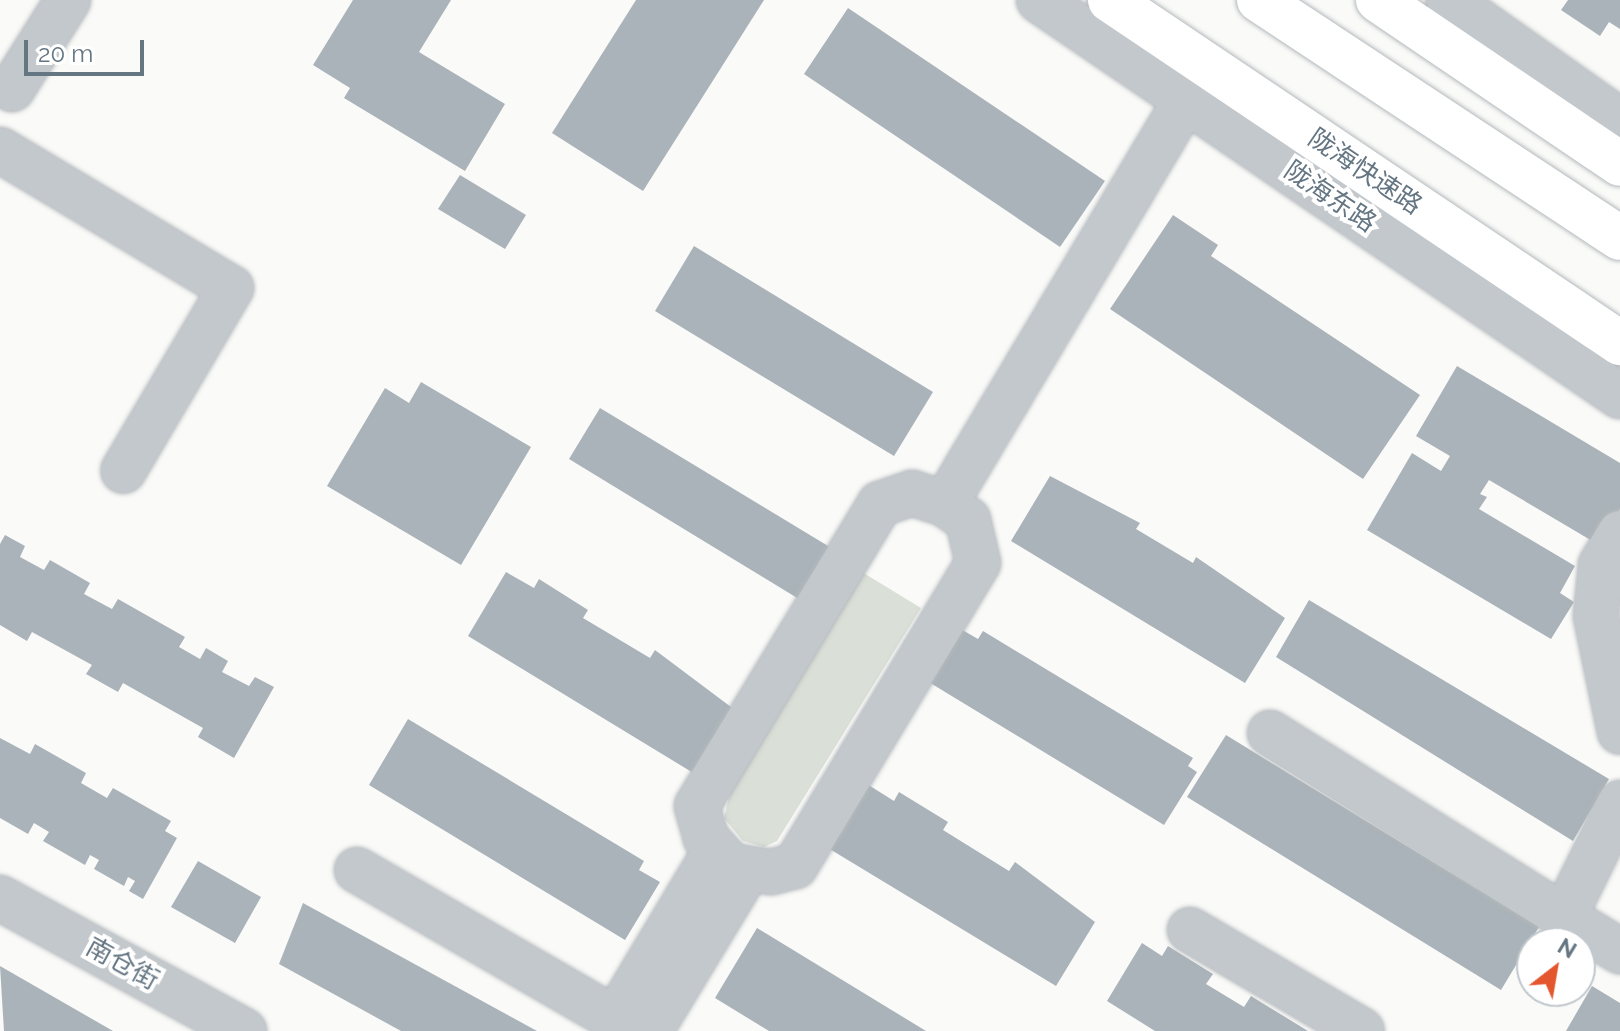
<!DOCTYPE html>
<meta charset="utf-8">
<style>
body{margin:0}
#map{position:relative;width:1620px;height:1031px;overflow:hidden;background:#fafaf8;font-family:Raleway,"Noto Sans SC",sans-serif}
div>[style]{position:absolute}
.green>*{inset:0;background:#dadfd7}
.building>*{inset:0;background:#aab3b9}
.roads{filter:drop-shadow(0 0 2px #b4b9bd) drop-shadow(0 0 2px #b4b9bd)}
.minor>*{height:44px;margin:-22px;padding:0 22px;transform-origin:22px;border-radius:22px;background:#c3c8cc}
.highway>*{height:44px;margin:-22px;padding:0 22px;transform-origin:22px;border-radius:22px;background:#fff}
span{translate:-50% -50%;white-space:nowrap;text-align:center;line-height:1.15;-webkit-text-stroke:8px #fff;paint-order:stroke}
.street-label{font-size:26px;color:#657683}
.north{position:absolute;left:1516px;top:927px;width:80px;height:80px;box-sizing:border-box;background:#fff;border:2px solid #c1c8cd;border-radius:50%;rotate:31deg;font-size:22px;font-weight:700;line-height:32px;text-align:center;color:#657683}
.north::after{content:'';display:block;margin:auto;width:28px;height:36px;background:#e4572e;clip-path:polygon(50% 0,100% 100%,50% 72%,0 100%)}
.scale{position:absolute;left:24px;top:40px;width:120px;height:36px;box-sizing:border-box;border:4px solid #657683;border-top:0;padding-left:10px;font-size:24px;line-height:28px;white-space:nowrap;color:#657683;-webkit-text-stroke:6px #fff;paint-order:stroke}
</style>
<div id="map">
<div class="green">
<i style="clip-path:polygon(862px 572px,921px 608px,777px 841px,764px 847px,743px 841px,724px 818px,731px 789px)"></i>
</div>
<div class="building">
<i style="clip-path:polygon(353px 0,451px 0,419px 52px,505px 104px,465px 171px,344px 98px,350px 88px,313px 65px)"></i>
<i style="clip-path:polygon(636px 0,764px 0,643px 191px,552px 133px)"></i>
<i style="clip-path:polygon(1568px 0,1620px 0,1620px 29px,1609px 22px,1600px 36px,1561px 10px)"></i>
<i style="clip-path:polygon(848px 8px,1105px 181px,1060px 247px,804px 74px)"></i>
<i style="clip-path:polygon(460px 175px,526px 215px,505px 249px,438px 209px)"></i>
<i style="clip-path:polygon(1173px 215px,1218px 245px,1211px 256px,1420px 395px,1363px 479px,1110px 309px)"></i>
<i style="clip-path:polygon(694px 246px,933px 392px,894px 456px,655px 311px)"></i>
<i style="clip-path:polygon(1457px 366px,1620px 463px,1620px 509px,1599px 545px,1489px 480px,1480px 494px,1487px 497px,1479px 509px,1575px 566px,1560px 593px,1574px 602px,1551px 639px,1367px 530px,1412px 453px,1441px 471px,1450px 456px,1416px 436px)"></i>
<i style="clip-path:polygon(421px 382px,531px 447px,461px 565px,327px 486px,385px 388px,409px 403px)"></i>
<i style="clip-path:polygon(600px 408px,838px 552px,807px 604px,569px 459px)"></i>
<i style="clip-path:polygon(1050px 476px,1140px 523px,1136px 529px,1193px 563px,1196px 557px,1285px 618px,1245px 683px,1011px 541px)"></i>
<i style="clip-path:polygon(5px 535px,25px 546px,20px 557px,44px 570px,50px 560px,90px 583px,84px 594px,112px 609px,118px 599px,185px 637px,179px 647px,200px 659px,206px 648px,228px 661px,222px 672px,249px 686px,255px 677px,274px 687px,234px 758px,198px 737px,203px 728px,123px 683px,118px 692px,86px 674px,92px 665px,32px 632px,27px 641px,0 625px,0 544px)"></i>
<i style="clip-path:polygon(506px 572px,534px 588px,539px 579px,588px 610px,583px 618px,650px 658px,655px 650px,735px 710px,695px 774px,468px 636px)"></i>
<i style="clip-path:polygon(1309px 600px,1609px 779px,1573px 841px,1276px 657px)"></i>
<i style="clip-path:polygon(959px 628px,978px 639px,983px 631px,1193px 758px,1188px 766px,1197px 772px,1164px 825px,927px 681px)"></i>
<i style="clip-path:polygon(408px 719px,644px 861px,639px 870px,660px 882px,625px 940px,369px 785px)"></i>
<i style="clip-path:polygon(1226px 735px,1539px 927px,1501px 990px,1187px 797px)"></i>
<i style="clip-path:polygon(0 738px,30px 754px,35px 744px,86px 773px,81px 783px,107px 798px,113px 788px,171px 821px,165px 831px,177px 838px,143px 899px,129px 891px,135px 881px,128px 877px,124px 886px,94px 869px,99px 860px,90px 855px,85px 865px,43px 841px,49px 832px,34px 823px,28px 834px,0 818px)"></i>
<i style="clip-path:polygon(867px 784px,894px 801px,899px 792px,948px 822px,943px 830px,1009px 871px,1015px 862px,1095px 922px,1056px 986px,828px 848px)"></i>
<i style="clip-path:polygon(198px 861px,261px 897px,235px 943px,171px 907px)"></i>
<i style="clip-path:polygon(303px 903px,537px 1031px,401px 1031px,279px 964px)"></i>
<i style="clip-path:polygon(757px 928px,926px 1031px,769px 1031px,715px 998px)"></i>
<i style="clip-path:polygon(1142px 943px,1162px 956px,1168px 946px,1213px 974px,1206px 984px,1244px 1007px,1251px 996px,1308px 1031px,1155px 1031px,1107px 1001px)"></i>
<i style="clip-path:polygon(0 966px,113px 1031px,4px 1031px)"></i>
<i style="clip-path:polygon(1592px 986px,1620px 1003px,1620px 1031px,1566px 1031px)"></i>
</div>
<div class="roads">
<div class="minor">
<i style="left:1039px;top:0;width:703px;rotate:34.28deg"></i>
<i style="left:1449px;top:0;width:209px;rotate:35.3deg"></i>
<i style="left:12px;top:89px;width:105px;rotate:-57.8deg"></i>
<i style="left:0;top:150px;width:269px;rotate:30.9deg"></i>
<i style="left:231px;top:288px;width:212px;rotate:120.5deg"></i>
<i style="left:912px;top:493px;width:35px;rotate:18deg"></i>
<i style="left:945px;top:504px;width:28px;rotate:35deg"></i>
<i style="left:968px;top:520px;width:44px;rotate:76.9deg"></i>
<i style="left:978px;top:563px;width:354px;rotate:121.1deg"></i>
<i style="left:795px;top:866px;width:25px;rotate:166deg"></i>
<i style="left:771px;top:872px;width:40px;rotate:-171.5deg"></i>
<i style="left:731px;top:866px;width:38px;rotate:-132deg"></i>
<i style="left:706px;top:838px;width:33px;rotate:-106deg"></i>
<i style="left:697px;top:806px;width:353px;rotate:-58.8deg"></i>
<i style="left:880px;top:504px;width:34px;rotate:-19deg"></i>
<i style="left:945px;top:504px;width:471px;rotate:-59.2deg"></i>
<i style="left:1620px;top:533px;width:37px;rotate:121deg"></i>
<i style="left:1601px;top:565px;width:51px;rotate:95.6deg"></i>
<i style="left:1596px;top:616px;width:118px;rotate:78.3deg"></i>
<i style="left:1270px;top:733px;width:347px;rotate:32deg"></i>
<i style="left:1620px;top:803px;width:127px;rotate:116.2deg"></i>
<i style="left:1564px;top:917px;width:66px;rotate:31.3deg"></i>
<i style="left:357px;top:870px;width:298px;rotate:30deg"></i>
<i style="left:0;top:898px;width:278px;rotate:28.6deg"></i>
<i style="left:1190px;top:930px;width:199px;rotate:30.4deg"></i>
<i style="left:636px;top:1031px;width:24px;rotate:-150deg"></i>
<i style="left:615px;top:1019px;width:197px;rotate:-59.1deg"></i>
<i style="left:650px;top:1031px;width:189px;rotate:-58.8deg"></i>
</div>
<div class="highway">
<i style="left:1110px;top:0;width:615px;rotate:33.92deg"></i>
<i style="left:1259px;top:0;width:432px;rotate:33.4deg"></i>
<i style="left:1378px;top:0;width:292px;rotate:34.1deg"></i>
</div>
</div>
<div class="street-label">
<span style="left:1365px;top:172px;rotate:34deg">陇海快速路</span>
<span style="left:1330px;top:197px;rotate:34deg">陇海东路</span>
<span style="left:122px;top:964px;rotate:29deg">南仓街</span>
</div>
<div class="north">N</div>
<div class="scale">20 m</div>
</div>
